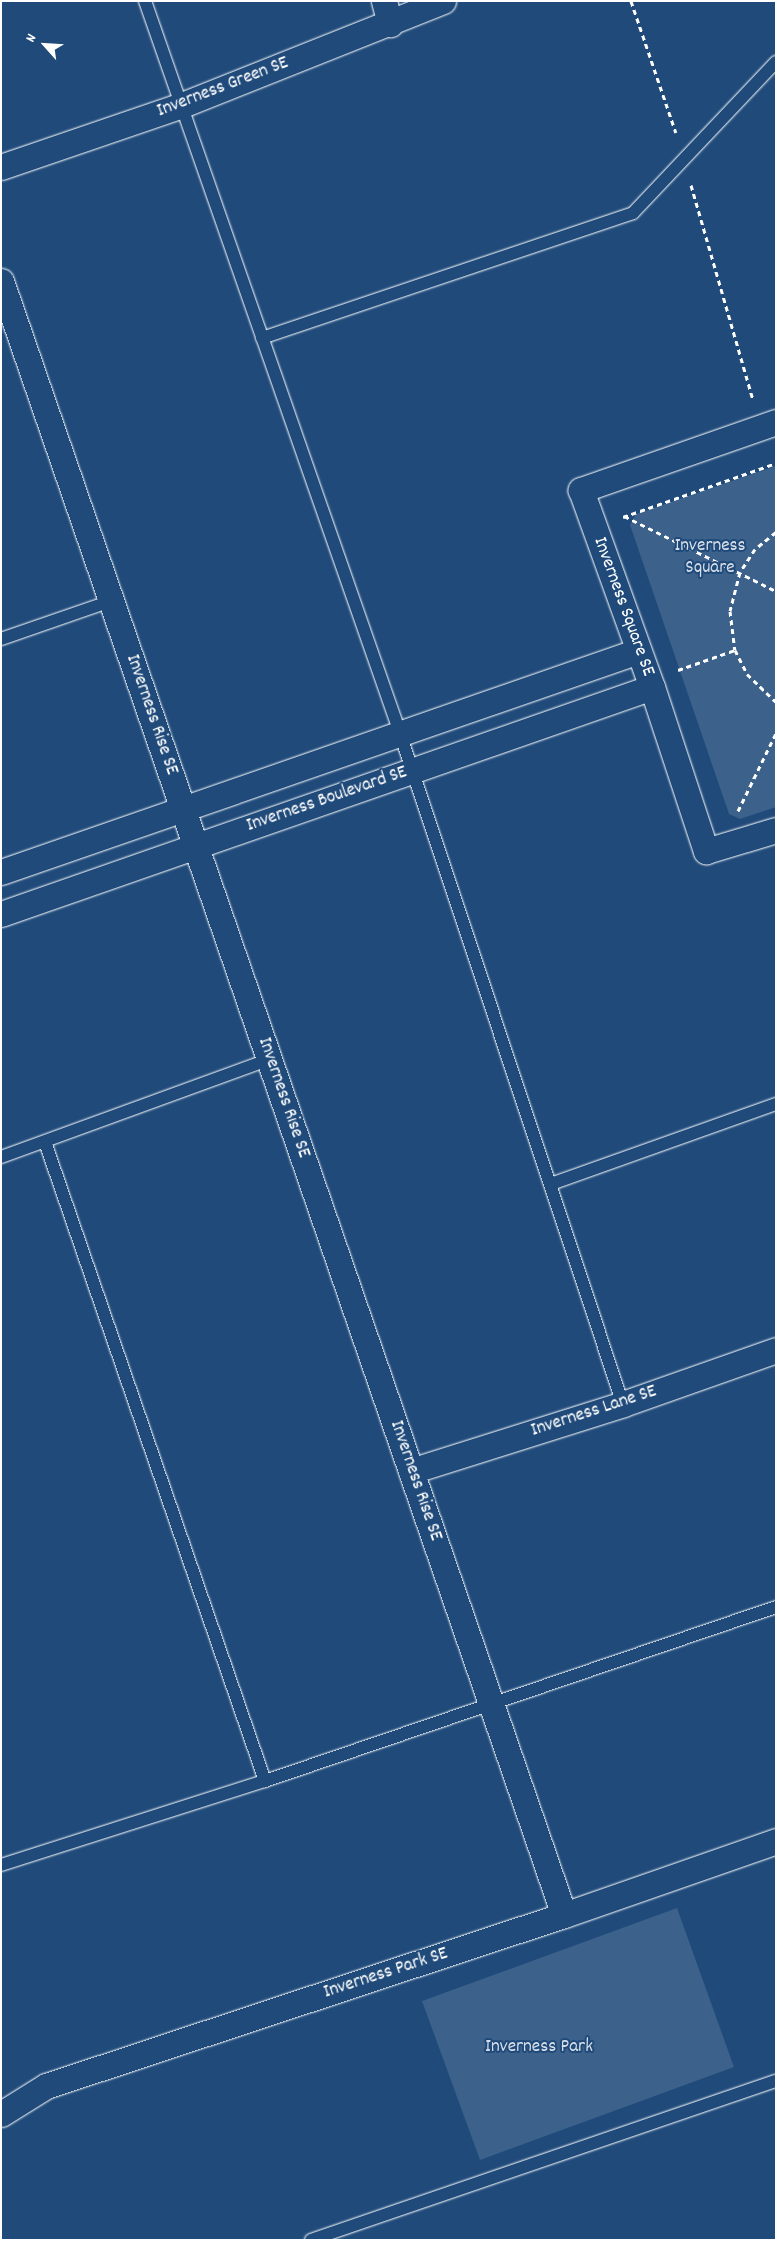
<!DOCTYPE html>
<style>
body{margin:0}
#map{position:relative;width:777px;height:2241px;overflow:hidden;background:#1f4a7a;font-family:Dekko,sans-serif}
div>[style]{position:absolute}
.green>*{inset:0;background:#3c618b}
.path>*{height:3px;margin-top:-1.5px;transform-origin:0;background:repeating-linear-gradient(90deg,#fff 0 5px,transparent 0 9px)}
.roads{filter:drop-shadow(0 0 1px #fff) drop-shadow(0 0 1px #fff)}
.lane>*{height:12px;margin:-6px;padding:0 6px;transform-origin:6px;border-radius:6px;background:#1f4a7a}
.street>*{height:25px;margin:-12.5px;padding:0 12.5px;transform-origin:12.5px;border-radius:12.5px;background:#1f4a7a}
span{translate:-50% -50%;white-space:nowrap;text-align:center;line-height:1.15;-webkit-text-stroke:4px #1f4a7a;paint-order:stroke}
.street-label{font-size:19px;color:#fff}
.park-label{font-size:19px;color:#d8dfe8}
.frame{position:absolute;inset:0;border:2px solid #fff;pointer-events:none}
.north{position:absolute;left:20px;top:20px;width:50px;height:50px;-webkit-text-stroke:4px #1f4a7a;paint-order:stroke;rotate:296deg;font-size:14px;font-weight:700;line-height:20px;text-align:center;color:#fff}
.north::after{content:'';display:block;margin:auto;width:18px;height:22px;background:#fff;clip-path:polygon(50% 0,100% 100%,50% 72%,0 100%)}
</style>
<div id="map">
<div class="green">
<i style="clip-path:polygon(776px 466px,776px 807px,740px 819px,729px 814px,630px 525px,636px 514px)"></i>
<i style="clip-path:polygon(677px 1908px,734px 2067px,480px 2160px,422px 2001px)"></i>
</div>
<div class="path">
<i style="left:631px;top:1px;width:139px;rotate:71.2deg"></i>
<i style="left:691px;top:185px;width:224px;rotate:73.9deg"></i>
<i style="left:624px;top:516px;width:169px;rotate:26.3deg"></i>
<i style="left:623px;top:517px;width:162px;rotate:-19.4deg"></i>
<i style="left:776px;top:532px;width:27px;rotate:141deg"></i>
<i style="left:755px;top:549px;width:27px;rotate:123deg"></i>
<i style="left:740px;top:572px;width:40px;rotate:104.4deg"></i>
<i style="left:730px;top:611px;width:39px;rotate:83deg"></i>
<i style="left:735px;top:650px;width:27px;rotate:63deg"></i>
<i style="left:747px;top:674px;width:40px;rotate:44deg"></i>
<i style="left:678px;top:670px;width:60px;rotate:-19.3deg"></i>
<i style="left:738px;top:811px;width:87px;rotate:-64deg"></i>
</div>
<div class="roads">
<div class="lane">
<i style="left:145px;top:1px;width:775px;rotate:70.79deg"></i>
<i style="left:400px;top:733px;width:707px;rotate:71.62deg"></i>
<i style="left:262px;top:338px;width:391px;rotate:-18.6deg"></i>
<i style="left:633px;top:213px;width:208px;rotate:-46.6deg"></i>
<i style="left:1px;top:639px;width:116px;rotate:-19.1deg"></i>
<i style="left:45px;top:1142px;width:676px;rotate:71deg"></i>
<i style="left:1px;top:1157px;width:286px;rotate:-20deg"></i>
<i style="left:551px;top:1184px;width:239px;rotate:-19.6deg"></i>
<i style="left:1px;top:1865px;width:277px;rotate:-17.7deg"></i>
<i style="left:265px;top:1781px;width:540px;rotate:-18.8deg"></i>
<i style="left:311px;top:2240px;width:491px;rotate:-18.9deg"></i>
</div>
<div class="street">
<i style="left:384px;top:1px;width:24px;rotate:75deg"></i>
<i style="left:1px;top:167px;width:191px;rotate:-18.9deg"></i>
<i style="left:182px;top:105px;width:281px;rotate:-21.7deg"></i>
<i style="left:1px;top:281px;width:1728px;rotate:70.99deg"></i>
<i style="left:776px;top:422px;width:207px;rotate:160.8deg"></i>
<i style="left:581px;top:490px;width:209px;rotate:70.2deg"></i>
<i style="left:652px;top:687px;width:173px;rotate:71.8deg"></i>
<i style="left:706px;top:851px;width:73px;rotate:-16.7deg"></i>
<i style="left:1px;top:872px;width:674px;rotate:-19.13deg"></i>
<i style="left:1px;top:914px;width:689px;rotate:-19.22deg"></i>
<i style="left:411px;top:1471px;width:222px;rotate:-17.5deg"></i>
<i style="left:623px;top:1404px;width:162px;rotate:-19.4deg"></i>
<i style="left:1px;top:2114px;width:53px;rotate:-31.9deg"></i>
<i style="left:46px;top:2086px;width:545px;rotate:-18.27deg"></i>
<i style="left:564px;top:1915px;width:225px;rotate:-19.2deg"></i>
</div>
</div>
<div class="street-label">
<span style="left:223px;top:88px;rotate:-21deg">Inverness Green SE</span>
<span style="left:623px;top:607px;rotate:70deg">Inverness Square SE</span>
<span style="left:151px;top:715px;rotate:71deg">Inverness Rise SE</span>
<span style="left:327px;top:800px;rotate:-19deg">Inverness Boulevard SE</span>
<span style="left:283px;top:1098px;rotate:71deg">Inverness Rise SE</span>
<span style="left:594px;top:1412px;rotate:-18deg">Inverness Lane SE</span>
<span style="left:415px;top:1481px;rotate:71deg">Inverness Rise SE</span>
<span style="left:386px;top:1974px;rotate:-18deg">Inverness Park SE</span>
</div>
<div class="park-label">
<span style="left:710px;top:558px">Inverness<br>Square</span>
<span style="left:539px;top:2048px">Inverness Park</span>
</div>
<div class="frame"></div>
<div class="north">N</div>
</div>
